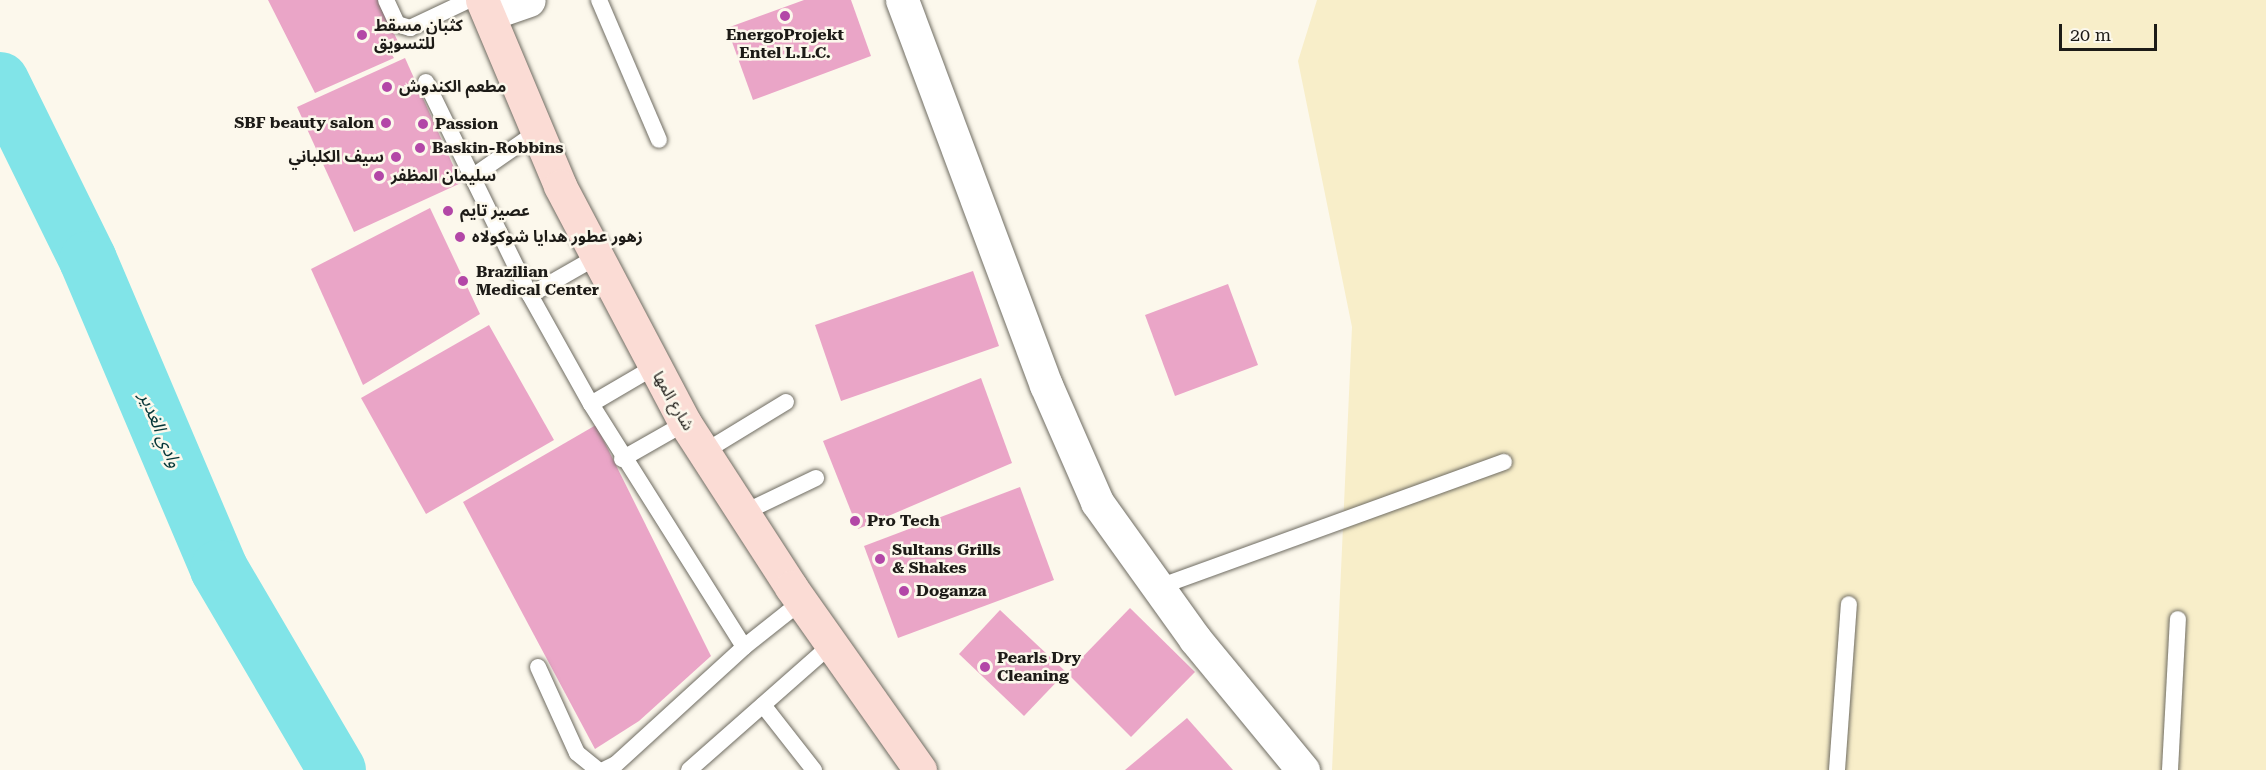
<!DOCTYPE html>
<meta charset="utf-8">
<style>
body{margin:0}
#map{position:relative;width:2266px;height:770px;overflow:hidden;background:#fcf8ec;font-family:"Roboto Serif","Noto Sans Arabic",serif}
div>[style]{position:absolute}
.sand>*{inset:0;background:#f8eec9}
.river>*{height:58px;margin:-29px;padding:0 29px;transform-origin:29px;border-radius:29px;background:#81e4e8}
.building>*{inset:0;background:#eaa5c7}
.roads{filter:drop-shadow(0 0 2px #6f6c62) drop-shadow(0 0 2px #6f6c62)}
.lane>*{height:16px;margin:-8px;padding:0 8px;transform-origin:8px;border-radius:8px;background:#fff}
.street>*{height:33px;margin:-16.5px;padding:0 16.5px;transform-origin:16.5px;border-radius:16.5px;background:#fff}
.secondary>*{height:33px;margin:-16.5px;padding:0 16.5px;transform-origin:16.5px;border-radius:16.5px;background:#fbdcd5}
.dots>*{width:16px;height:16px;translate:-50% -50%;box-sizing:border-box;border:3px solid #fcf8ec;border-radius:50%}
span{translate:-50% -50%;white-space:nowrap;text-align:center;line-height:1.15;-webkit-text-stroke:5px #fcf8ec;paint-order:stroke}
.poi-label{font-size:16px;color:#1d1b17;font-weight:700}
.left{translate:0 -50%;text-align:left}
.right{translate:-100% -50%;text-align:right}
.street-label{font-size:16px;color:#1d1b17}
.water-label{font-size:18px;color:#033537;font-style:italic}
.scale{position:absolute;left:2059px;top:24px;width:98px;height:27px;box-sizing:border-box;border:3px solid #1d1b17;border-top:0;padding-left:8px;font-size:18px;line-height:21px;white-space:nowrap;color:#1d1b17;-webkit-text-stroke:4px #fcf8ec;paint-order:stroke}
</style>
<div id="map">
<div class="sand">
<i style="clip-path:polygon(1317px 0,2266px 0,2266px 770px,1332px 770px,1352px 327px,1298px 61px)"></i>
</div>
<div class="river">
<i style="left:0;top:81px;width:199px;rotate:63.8deg"></i>
<i style="left:88px;top:260px;width:336px;rotate:67deg"></i>
<i style="left:219px;top:569px;width:233px;rotate:59.6deg"></i>
</div>
<div class="building">
<i style="clip-path:polygon(268px 0,378px 0,402px 50px,392px 55px,394px 58px,315px 93px)"></i>
<i style="clip-path:polygon(804px 0,851px 0,871px 56px,753px 100px,727px 28px)"></i>
<i style="clip-path:polygon(405px 58px,461px 183px,354px 232px,297px 107px)"></i>
<i style="clip-path:polygon(430px 208px,480px 314px,363px 385px,311px 269px)"></i>
<i style="clip-path:polygon(973px 271px,999px 346px,841px 401px,815px 325px)"></i>
<i style="clip-path:polygon(1228px 284px,1258px 365px,1175px 396px,1145px 315px)"></i>
<i style="clip-path:polygon(489px 325px,554px 440px,426px 514px,361px 398px)"></i>
<i style="clip-path:polygon(981px 378px,1012px 463px,858px 529px,823px 441px)"></i>
<i style="clip-path:polygon(596px 425px,711px 656px,639px 721px,595px 749px,463px 502px)"></i>
<i style="clip-path:polygon(1020px 487px,1054px 580px,898px 638px,864px 546px)"></i>
<i style="clip-path:polygon(1130px 608px,1195px 672px,1131px 737px,1067px 673px)"></i>
<i style="clip-path:polygon(1000px 610px,1066px 672px,1024px 716px,959px 654px)"></i>
<i style="clip-path:polygon(1187px 718px,1233px 770px,1125px 770px)"></i>
</div>
<div class="roads">
<div class="lane">
<i style="left:386px;top:0;width:26px;rotate:65deg"></i>
<i style="left:397px;top:24px;width:14px;rotate:17deg"></i>
<i style="left:410px;top:28px;width:65px;rotate:-25.4deg"></i>
<i style="left:599px;top:0;width:152px;rotate:66.8deg"></i>
<i style="left:426px;top:82px;width:237px;rotate:64deg"></i>
<i style="left:530px;top:295px;width:125px;rotate:60.8deg"></i>
<i style="left:591px;top:404px;width:287px;rotate:57.8deg"></i>
<i style="left:472px;top:177px;width:77px;rotate:-34.9deg"></i>
<i style="left:530px;top:295px;width:78px;rotate:-29.8deg"></i>
<i style="left:591px;top:404px;width:73px;rotate:-30.4deg"></i>
<i style="left:704px;top:452px;width:96px;rotate:-31.4deg"></i>
<i style="left:622px;top:459px;width:73px;rotate:-29.7deg"></i>
<i style="left:743px;top:513px;width:81px;rotate:-25.6deg"></i>
<i style="left:1156px;top:588px;width:370px;rotate:-19.9deg"></i>
<i style="left:538px;top:667px;width:94px;rotate:65.6deg"></i>
<i style="left:577px;top:753px;width:27px;rotate:39deg"></i>
<i style="left:763px;top:705px;width:83px;rotate:51.9deg"></i>
<i style="left:604px;top:770px;width:13px;rotate:-27deg"></i>
<i style="left:616px;top:764px;width:173px;rotate:-42.4deg"></i>
<i style="left:744px;top:647px;width:74px;rotate:-38.4deg"></i>
<i style="left:689px;top:770px;width:191px;rotate:-41.4deg"></i>
<i style="left:1837px;top:770px;width:166px;rotate:-85.9deg"></i>
<i style="left:2170px;top:770px;width:151px;rotate:-87deg"></i>
</div>
<div class="street">
<i style="left:902px;top:0;width:411px;rotate:69.5deg"></i>
<i style="left:1046px;top:385px;width:128px;rotate:66.4deg"></i>
<i style="left:1097px;top:502px;width:168px;rotate:54.4deg"></i>
<i style="left:1195px;top:639px;width:170px;rotate:50.5deg"></i>
<i style="left:489px;top:14px;width:42px;rotate:-19.3deg"></i>
</div>
<div class="secondary">
<i style="left:482px;top:0;width:202px;rotate:67.2deg"></i>
<i style="left:560px;top:186px;width:268px;rotate:62.2deg"></i>
<i style="left:685px;top:423px;width:195px;rotate:57.1deg"></i>
<i style="left:791px;top:587px;width:224px;rotate:54.8deg"></i>
</div>
</div>
<div class="dots">
<i style="left:785px;top:16px;background:#b347a7"></i>
<i style="left:362px;top:35px;background:#b347a7"></i>
<i style="left:387px;top:87px;background:#b347a7"></i>
<i style="left:386px;top:123px;background:#b347a7"></i>
<i style="left:423px;top:124px;background:#b347a7"></i>
<i style="left:420px;top:148px;background:#b347a7"></i>
<i style="left:396px;top:157px;background:#b347a7"></i>
<i style="left:379px;top:176px;background:#b347a7"></i>
<i style="left:448px;top:211px;background:#b347a7"></i>
<i style="left:460px;top:237px;background:#b347a7"></i>
<i style="left:463px;top:281px;background:#b347a7"></i>
<i style="left:855px;top:521px;background:#b347a7"></i>
<i style="left:880px;top:559px;background:#b347a7"></i>
<i style="left:904px;top:591px;background:#b347a7"></i>
<i style="left:985px;top:667px;background:#b347a7"></i>
</div>
<div class="poi-label">
<span class="left" style="left:374px;top:35px">كثبان مسقط<br>للتسويق</span>
<span style="left:785px;top:44px">EnergoProjekt<br>Entel L.L.C.</span>
<span class="left" style="left:399px;top:87px">مطعم الكندوش</span>
<span class="right" style="left:374px;top:123px">SBF beauty salon</span>
<span class="left" style="left:435px;top:124px">Passion</span>
<span class="left" style="left:432px;top:148px">Baskin-Robbins</span>
<span class="right" style="left:384px;top:157px">سيف الكلباني</span>
<span class="left" style="left:391px;top:176px">سليمان المظفر</span>
<span class="left" style="left:460px;top:211px">عصير تايم</span>
<span class="left" style="left:472px;top:237px">زهور عطور هدايا شوكولاه</span>
<span class="left" style="left:476px;top:281px">Brazilian<br>Medical Center</span>
<span class="left" style="left:867px;top:521px">Pro Tech</span>
<span class="left" style="left:892px;top:559px">Sultans Grills<br>&amp; Shakes</span>
<span class="left" style="left:916px;top:591px">Doganza</span>
<span class="left" style="left:997px;top:667px">Pearls Dry<br>Cleaning</span>
</div>
<div class="street-label">
<span style="left:673px;top:401px;rotate:60deg">شارع المها</span>
</div>
<div class="water-label">
<span style="left:160px;top:430px;rotate:67deg">وادي الغدير</span>
</div>
<div class="scale">20 m</div>
</div>
